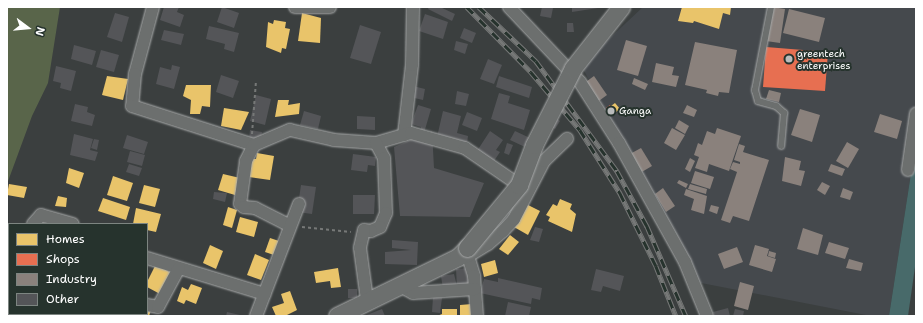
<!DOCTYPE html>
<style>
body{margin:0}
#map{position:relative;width:923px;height:323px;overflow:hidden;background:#3b3f3f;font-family:"Shantell Sans",sans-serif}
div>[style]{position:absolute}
.built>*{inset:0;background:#45494d}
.green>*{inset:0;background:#59654a}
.water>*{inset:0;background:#486a6a}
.homes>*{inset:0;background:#e9c46a}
.shops>*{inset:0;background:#e76f51}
.industry>*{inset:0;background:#8a817c}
.building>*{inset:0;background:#545558}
.path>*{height:2px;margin-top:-1px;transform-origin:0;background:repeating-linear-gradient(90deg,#767877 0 3px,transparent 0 6px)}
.roads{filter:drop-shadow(0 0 1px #a7a9a9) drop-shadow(0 0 1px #a7a9a9)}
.service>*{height:6px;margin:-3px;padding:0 3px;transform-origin:3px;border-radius:3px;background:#6c6f6e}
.minor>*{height:12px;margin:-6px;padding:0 6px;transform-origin:6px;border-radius:6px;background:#6c6f6e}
.secondary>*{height:17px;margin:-8.5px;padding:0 8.5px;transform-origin:8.5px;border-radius:8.5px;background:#6c6f6e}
.rail>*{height:4.5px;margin-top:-2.25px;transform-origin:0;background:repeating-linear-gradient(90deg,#26332d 0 9px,#767877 0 18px);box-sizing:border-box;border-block:1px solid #767877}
.bridges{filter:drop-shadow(0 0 1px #a7a9a9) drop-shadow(0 0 1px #a7a9a9)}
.secondary-bridge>*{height:17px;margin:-8.5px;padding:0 8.5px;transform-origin:8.5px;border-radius:8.5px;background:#6c6f6e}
.dots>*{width:11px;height:11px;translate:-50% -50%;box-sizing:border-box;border:2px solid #26332d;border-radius:50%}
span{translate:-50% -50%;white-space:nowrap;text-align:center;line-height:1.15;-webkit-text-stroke:4px #26332d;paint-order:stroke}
.poi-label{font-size:10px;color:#fff}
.left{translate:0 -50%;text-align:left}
.frame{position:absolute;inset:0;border:8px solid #fff;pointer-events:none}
.legend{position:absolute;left:8px;top:223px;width:140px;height:92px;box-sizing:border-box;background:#26332d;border:1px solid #7d8581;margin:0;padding:5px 7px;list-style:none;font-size:12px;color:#fff}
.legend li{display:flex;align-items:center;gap:8px;height:20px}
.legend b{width:20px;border:1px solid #7d8581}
.north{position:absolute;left:8px;top:8px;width:40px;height:40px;-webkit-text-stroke:3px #26332d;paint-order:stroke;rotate:106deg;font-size:11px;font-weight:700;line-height:16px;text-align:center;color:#fff}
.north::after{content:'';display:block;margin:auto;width:14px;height:18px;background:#fff;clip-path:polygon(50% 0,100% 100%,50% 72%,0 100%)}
</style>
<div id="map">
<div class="built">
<i style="clip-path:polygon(643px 7px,916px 7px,916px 141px,889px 316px,871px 316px,691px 281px,636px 168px,581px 65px)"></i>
</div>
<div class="green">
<i style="clip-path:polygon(7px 7px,60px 7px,48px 83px,32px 116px,7px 184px)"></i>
</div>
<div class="water">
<i style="clip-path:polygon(916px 141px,916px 260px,908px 316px,889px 316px)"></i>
</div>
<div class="homes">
<i style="clip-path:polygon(682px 7px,731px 7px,730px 15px,723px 13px,719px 29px,694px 21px,693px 23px,678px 21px)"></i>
<i style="clip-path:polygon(302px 13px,321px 18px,320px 43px,298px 41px)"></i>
<i style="clip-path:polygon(274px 20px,286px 22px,285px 28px,290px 29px,286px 49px,282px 48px,281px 53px,266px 47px,268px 22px,273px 24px)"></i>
<i style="clip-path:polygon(107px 76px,128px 79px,123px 100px,102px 95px)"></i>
<i style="clip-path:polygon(186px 85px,211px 85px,210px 107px,202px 106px,200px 114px,190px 114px,191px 100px,183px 96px)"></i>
<i style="clip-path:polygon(278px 100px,289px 100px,288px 105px,300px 103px,299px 114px,275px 117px)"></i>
<i style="clip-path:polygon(615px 103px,620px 109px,616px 112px,611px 106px)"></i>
<i style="clip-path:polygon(224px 108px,249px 112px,241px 130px,221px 126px)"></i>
<i style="clip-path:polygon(257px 153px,274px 156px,270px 180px,249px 177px,252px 159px,256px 159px)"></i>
<i style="clip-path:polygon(69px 168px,84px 173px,79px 188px,66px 183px)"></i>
<i style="clip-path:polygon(223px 174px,240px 178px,235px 195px,218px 190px)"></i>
<i style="clip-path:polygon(113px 176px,133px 183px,127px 201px,107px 195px)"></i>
<i style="clip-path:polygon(9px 184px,27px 187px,24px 198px,7px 195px)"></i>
<i style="clip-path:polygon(144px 185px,160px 189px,155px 207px,139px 203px)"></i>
<i style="clip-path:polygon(58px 196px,67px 198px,66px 207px,55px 206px)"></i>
<i style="clip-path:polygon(103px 198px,130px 207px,126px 220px,98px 211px)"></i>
<i style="clip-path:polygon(560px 199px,572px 204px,570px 209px,576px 214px,572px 232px,548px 221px,550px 217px,546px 215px,553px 204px,557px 206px)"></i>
<i style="clip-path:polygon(526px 204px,540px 211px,528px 235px,514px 227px)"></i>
<i style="clip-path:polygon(228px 207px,237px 210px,232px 228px,223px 225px)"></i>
<i style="clip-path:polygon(136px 208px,161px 214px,156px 232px,147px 230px,147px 224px,133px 224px)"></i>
<i style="clip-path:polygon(240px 217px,258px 222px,254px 237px,236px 232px)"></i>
<i style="clip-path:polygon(510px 235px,519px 242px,508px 255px,499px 249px)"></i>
<i style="clip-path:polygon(270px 238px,279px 241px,274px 255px,265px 252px)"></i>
<i style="clip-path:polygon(210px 245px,223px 251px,216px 269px,203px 263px)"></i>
<i style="clip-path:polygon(255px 254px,269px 260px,261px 280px,247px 275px)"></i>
<i style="clip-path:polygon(495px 260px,498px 273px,484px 277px,481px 264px)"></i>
<i style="clip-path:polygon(156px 264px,171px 273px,160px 294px,147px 287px,147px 282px)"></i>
<i style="clip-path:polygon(338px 268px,341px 287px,331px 288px,330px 281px,316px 283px,314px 272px)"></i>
<i style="clip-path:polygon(191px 284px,202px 288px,196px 304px,186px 300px,184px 304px,177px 301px,182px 287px,188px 290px)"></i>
<i style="clip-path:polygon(290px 291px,297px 310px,285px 316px,276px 316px,272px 307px,284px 303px,281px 294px)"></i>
<i style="clip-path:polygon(472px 304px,473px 316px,460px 316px,460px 305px)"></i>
<i style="clip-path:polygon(147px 309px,151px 310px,149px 316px,131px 316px,147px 314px)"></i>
<i style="clip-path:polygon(442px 309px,457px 309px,457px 316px,437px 316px,442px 314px)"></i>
<i style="clip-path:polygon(106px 314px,117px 314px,117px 316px)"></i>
</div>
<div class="shops">
<i style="clip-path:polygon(766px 47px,828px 52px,825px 91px,763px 87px)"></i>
<i style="clip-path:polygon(610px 105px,614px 113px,611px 116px,606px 108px)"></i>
</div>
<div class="industry">
<i style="clip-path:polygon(772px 7px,785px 9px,780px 43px,766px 41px)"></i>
<i style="clip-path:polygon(789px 9px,825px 18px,819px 42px,783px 33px)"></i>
<i style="clip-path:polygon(626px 40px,647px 46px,638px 76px,617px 70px)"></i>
<i style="clip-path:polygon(695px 42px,737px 50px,729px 93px,719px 92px,718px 96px,706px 93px,707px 90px,685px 85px)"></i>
<i style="clip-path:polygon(656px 63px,674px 67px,672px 75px,679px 76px,676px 87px,652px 82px)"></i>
<i style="clip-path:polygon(594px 76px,607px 95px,596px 103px,583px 84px)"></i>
<i style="clip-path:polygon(634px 78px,648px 84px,645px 90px,632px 84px)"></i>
<i style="clip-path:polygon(769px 90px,781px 93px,779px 102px,766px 99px)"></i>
<i style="clip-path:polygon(687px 105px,697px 110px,694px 117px,683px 113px)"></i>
<i style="clip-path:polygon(800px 109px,820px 115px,812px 142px,791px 135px)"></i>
<i style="clip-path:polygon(880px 114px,902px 121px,897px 139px,874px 132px)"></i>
<i style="clip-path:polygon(679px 120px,689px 126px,685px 134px,675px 128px)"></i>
<i style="clip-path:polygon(672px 128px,685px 135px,676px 150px,664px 143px)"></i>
<i style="clip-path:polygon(717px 128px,741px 136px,729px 171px,709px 164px,707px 172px,695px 168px,699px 157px,694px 155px,698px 143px,702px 145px,707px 131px,715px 134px)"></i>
<i style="clip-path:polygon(847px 142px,859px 149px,848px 168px,836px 161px)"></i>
<i style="clip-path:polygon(739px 144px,745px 146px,743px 152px,769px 160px,749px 221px,733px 216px,730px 223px,721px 220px,737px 172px,730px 169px,733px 162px,740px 164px,740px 162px,734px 160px)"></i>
<i style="clip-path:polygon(641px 148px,652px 166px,640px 173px,628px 155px)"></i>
<i style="clip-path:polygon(785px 157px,801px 161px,799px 170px,805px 171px,801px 186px,782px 181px)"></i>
<i style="clip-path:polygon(690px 158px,695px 161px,690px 172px,685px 169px)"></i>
<i style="clip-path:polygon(831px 164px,845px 169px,842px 176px,828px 171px)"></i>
<i style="clip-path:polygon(695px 171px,714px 177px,710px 189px,691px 183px)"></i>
<i style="clip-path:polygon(679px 180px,688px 184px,686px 188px,677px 183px)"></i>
<i style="clip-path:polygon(822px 182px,830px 186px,825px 195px,817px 190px)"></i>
<i style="clip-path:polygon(690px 184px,707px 189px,706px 194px,688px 189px)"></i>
<i style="clip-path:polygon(663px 188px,675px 206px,666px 212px,655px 194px)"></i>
<i style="clip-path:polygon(843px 188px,853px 192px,850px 200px,840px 197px)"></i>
<i style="clip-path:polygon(686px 189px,707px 196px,704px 214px,691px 210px,694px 199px,684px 195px)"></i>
<i style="clip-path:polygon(711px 205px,719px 207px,717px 214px,709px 211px)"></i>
<i style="clip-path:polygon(803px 228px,823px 235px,818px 255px,797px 249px)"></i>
<i style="clip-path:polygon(829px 242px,849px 248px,845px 259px,825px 253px)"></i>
<i style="clip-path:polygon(755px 245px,769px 249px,767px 256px,776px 259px,772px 272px,749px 265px)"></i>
<i style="clip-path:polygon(737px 247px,743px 262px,724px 269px,718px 254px)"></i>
<i style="clip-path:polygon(769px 251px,776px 253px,775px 258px,768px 256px)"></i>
<i style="clip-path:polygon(849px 259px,863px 263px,861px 271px,846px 268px)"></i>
<i style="clip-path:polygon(740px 282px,754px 286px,748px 310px,734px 306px)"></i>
</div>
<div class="building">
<i style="clip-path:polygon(164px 7px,179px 7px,177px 12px,184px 15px,180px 27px,160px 20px)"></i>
<i style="clip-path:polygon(222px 7px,239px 13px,234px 28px,217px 22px)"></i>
<i style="clip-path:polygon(429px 7px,440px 7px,455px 14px,452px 21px,428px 9px)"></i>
<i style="clip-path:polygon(542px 7px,553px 8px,551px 18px,540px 16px)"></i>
<i style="clip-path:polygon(572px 7px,598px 7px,598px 8px,572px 12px)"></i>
<i style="clip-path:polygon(115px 13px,129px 17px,122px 42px,107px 37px)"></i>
<i style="clip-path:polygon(425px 14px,448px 22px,443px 39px,419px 31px)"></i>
<i style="clip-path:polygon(567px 23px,573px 23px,574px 32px,567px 32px)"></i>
<i style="clip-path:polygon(360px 25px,381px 32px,371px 64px,350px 58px)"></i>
<i style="clip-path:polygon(209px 26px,239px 33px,234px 52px,224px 49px,225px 44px,206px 39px)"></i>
<i style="clip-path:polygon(464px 28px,476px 33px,472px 43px,460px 38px)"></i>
<i style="clip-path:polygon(164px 30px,184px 34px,181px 45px,161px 40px)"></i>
<i style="clip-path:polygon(456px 41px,468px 44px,465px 54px,454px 50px)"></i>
<i style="clip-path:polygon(74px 45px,96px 51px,92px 65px,71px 59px)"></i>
<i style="clip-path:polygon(101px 50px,119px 55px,114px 72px,96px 67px)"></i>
<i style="clip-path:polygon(488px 59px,502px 65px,494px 84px,480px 79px)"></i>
<i style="clip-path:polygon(172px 65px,180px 67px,174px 89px,156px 84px,160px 67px,171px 70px)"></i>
<i style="clip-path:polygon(56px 66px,76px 71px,71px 91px,60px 88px,61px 83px,53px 81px)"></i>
<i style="clip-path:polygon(221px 75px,239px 81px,233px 98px,216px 92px)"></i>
<i style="clip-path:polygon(499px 76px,532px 87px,529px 98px,496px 87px)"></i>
<i style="clip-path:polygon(413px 86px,425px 89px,423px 100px,410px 97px)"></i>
<i style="clip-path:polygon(457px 91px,469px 94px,466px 106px,455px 104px)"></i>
<i style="clip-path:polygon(499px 93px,510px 96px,508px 103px,530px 110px,524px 130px,491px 119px)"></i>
<i style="clip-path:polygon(256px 95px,271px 99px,265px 125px,250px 121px)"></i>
<i style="clip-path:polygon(75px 104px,88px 107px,87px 112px,95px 115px,92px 126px,71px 121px)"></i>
<i style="clip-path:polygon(418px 105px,431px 109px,424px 133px,420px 131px,421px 127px,411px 124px)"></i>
<i style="clip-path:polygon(304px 111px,321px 116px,318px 129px,300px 125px)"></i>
<i style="clip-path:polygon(443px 111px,461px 116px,457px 133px,468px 136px,467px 144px,437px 137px)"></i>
<i style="clip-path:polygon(467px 112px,482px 118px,477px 131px,462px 125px)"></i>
<i style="clip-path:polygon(357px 116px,375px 117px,375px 130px,357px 129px)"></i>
<i style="clip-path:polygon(553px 116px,560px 121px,555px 129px,548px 124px)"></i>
<i style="clip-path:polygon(250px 130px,262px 132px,260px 141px,249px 139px)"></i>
<i style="clip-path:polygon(432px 131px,434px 168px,484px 183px,470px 217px,400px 216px,394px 147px)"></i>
<i style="clip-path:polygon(490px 131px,503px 140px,496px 150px,500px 152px,494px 161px,477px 151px)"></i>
<i style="clip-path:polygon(515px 131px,530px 138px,525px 147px,510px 140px)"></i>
<i style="clip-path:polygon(74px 134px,93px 139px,90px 150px,98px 152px,95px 161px,70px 155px)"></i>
<i style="clip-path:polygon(127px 135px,148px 142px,144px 154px,123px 148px)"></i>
<i style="clip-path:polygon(94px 139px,99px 140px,97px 150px,91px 148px)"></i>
<i style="clip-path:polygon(507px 143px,513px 145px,509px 155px,504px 153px)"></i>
<i style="clip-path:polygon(130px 151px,145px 155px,142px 166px,127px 162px)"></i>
<i style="clip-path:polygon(353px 154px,376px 157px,375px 166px,368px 165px,367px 172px,351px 170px)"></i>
<i style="clip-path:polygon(129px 164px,142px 168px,139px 176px,126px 172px)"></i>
<i style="clip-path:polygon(301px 185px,316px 187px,312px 214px,297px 212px)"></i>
<i style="clip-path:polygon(214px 192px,227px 193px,225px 202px,213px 199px)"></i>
<i style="clip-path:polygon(353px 195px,375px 195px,374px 214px,353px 214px)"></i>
<i style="clip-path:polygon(535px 227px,543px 229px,539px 242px,530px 240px)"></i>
<i style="clip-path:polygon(392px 240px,418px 242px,417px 265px,385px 264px,385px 252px,411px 250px,392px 248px)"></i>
<i style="clip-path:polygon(7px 255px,9px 255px,9px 264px,7px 263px)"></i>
<i style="clip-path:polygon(469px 268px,470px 287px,457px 288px,456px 269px)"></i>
<i style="clip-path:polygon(7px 269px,9px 269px,7px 287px)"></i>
<i style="clip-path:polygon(596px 269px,624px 276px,620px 291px,603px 286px,601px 292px,591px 290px)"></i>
<i style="clip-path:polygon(454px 274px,457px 286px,443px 289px,441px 276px)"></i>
<i style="clip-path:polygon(498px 278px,542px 288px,540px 300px,532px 298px,531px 304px,480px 293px,484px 279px,498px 282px)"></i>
<i style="clip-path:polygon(348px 289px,357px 289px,357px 298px,348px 298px)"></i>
<i style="clip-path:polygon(433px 297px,442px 298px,440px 313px,432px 312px)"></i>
<i style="clip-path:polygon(508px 302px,531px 307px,529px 316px,505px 316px)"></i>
<i style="clip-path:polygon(728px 308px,730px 316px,714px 316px,713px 312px)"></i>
<i style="clip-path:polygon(382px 309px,385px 316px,364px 316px)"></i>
<i style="clip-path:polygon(735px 309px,744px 311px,743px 316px,733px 316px)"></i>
<i style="clip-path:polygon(227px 312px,240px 315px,240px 316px,226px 316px)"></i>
</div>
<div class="path">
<i style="left:252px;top:134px;width:53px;rotate:-85.7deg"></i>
<i style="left:302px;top:227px;width:49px;rotate:5.8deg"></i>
</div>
<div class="roads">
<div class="service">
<i style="left:771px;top:7px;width:85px;rotate:100.9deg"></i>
<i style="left:755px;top:90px;width:11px;rotate:75deg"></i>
<i style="left:758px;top:101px;width:19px;rotate:16deg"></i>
<i style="left:776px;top:106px;width:11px;rotate:41deg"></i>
<i style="left:784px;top:113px;width:33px;rotate:95deg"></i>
</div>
<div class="minor">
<i style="left:153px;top:7px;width:69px;rotate:105deg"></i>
<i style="left:135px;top:74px;width:32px;rotate:95deg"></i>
<i style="left:132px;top:106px;width:128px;rotate:17.7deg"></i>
<i style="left:254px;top:145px;width:18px;rotate:117deg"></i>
<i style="left:246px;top:161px;width:43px;rotate:97.9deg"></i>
<i style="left:240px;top:204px;width:5px;rotate:37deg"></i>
<i style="left:244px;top:207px;width:11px;rotate:5deg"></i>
<i style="left:255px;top:208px;width:39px;rotate:27deg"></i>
<i style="left:295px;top:7px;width:35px"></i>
<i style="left:509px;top:7px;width:103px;rotate:46.6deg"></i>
<i style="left:580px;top:82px;width:72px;rotate:57.4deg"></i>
<i style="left:619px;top:143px;width:136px;rotate:61deg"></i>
<i style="left:685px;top:262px;width:58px;rotate:67.8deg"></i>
<i style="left:404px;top:135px;width:70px;rotate:-83.5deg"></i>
<i style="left:412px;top:65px;width:58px;rotate:-89deg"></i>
<i style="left:376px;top:143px;width:36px;rotate:-16deg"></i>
<i style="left:411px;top:133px;width:56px;rotate:15.5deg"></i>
<i style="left:465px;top:148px;width:65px;rotate:34.4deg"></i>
<i style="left:254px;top:145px;width:39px;rotate:-23deg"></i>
<i style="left:290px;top:130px;width:45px;rotate:12.8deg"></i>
<i style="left:334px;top:140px;width:42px;rotate:4.1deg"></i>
<i style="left:376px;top:143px;width:17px;rotate:62deg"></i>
<i style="left:384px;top:158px;width:55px;rotate:87.9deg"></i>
<i style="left:386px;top:213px;width:15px;rotate:113deg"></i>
<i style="left:380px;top:227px;width:10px;rotate:156deg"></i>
<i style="left:371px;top:231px;width:7px;rotate:-172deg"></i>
<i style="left:364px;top:230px;width:18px;rotate:103deg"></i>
<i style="left:360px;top:248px;width:52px;rotate:82.3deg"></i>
<i style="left:908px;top:170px;width:57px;rotate:-81.9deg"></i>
<i style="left:33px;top:224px;width:12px;rotate:-48deg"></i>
<i style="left:41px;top:215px;width:33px;rotate:16deg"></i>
<i style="left:468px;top:256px;width:21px;rotate:73deg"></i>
<i style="left:474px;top:276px;width:40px;rotate:85.7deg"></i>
<i style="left:460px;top:257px;width:8px;rotate:-7deg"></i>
<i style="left:468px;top:256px;width:23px;rotate:-31deg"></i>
<i style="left:488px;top:244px;width:20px;rotate:-41deg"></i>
<i style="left:503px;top:231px;width:16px;rotate:-47deg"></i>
<i style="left:514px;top:219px;width:65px;rotate:-62.7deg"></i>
<i style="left:544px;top:161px;width:32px;rotate:-44deg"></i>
<i style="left:147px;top:258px;width:123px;rotate:17deg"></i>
<i style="left:398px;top:285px;width:17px;rotate:28deg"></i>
<i style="left:413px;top:293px;width:62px;rotate:-3.7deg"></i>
<i style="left:7px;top:292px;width:2px"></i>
<i style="left:147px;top:305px;width:11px;rotate:10deg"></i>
<i style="left:158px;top:307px;width:44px;rotate:-61.7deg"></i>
<i style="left:20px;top:316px;width:2px;rotate:-90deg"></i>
<i style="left:256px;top:316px;width:120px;rotate:-69deg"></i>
</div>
<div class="secondary">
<i style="left:337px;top:316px;width:135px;rotate:-26deg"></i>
<i style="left:458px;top:257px;width:13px;rotate:-45deg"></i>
</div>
</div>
<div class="rail">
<i style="left:467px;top:7px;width:91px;rotate:45.4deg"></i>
<i style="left:531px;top:72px;width:76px;rotate:49.8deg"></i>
<i style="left:580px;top:130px;width:75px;rotate:57.6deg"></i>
<i style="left:620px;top:193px;width:81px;rotate:63.7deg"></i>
<i style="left:656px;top:266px;width:54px;rotate:68.2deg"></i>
<i style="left:479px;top:7px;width:79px;rotate:43.5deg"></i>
<i style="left:536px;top:61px;width:137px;rotate:53.6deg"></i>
<i style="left:617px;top:171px;width:63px;rotate:61.4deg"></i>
<i style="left:647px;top:226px;width:98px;rotate:66.6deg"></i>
</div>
<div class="bridges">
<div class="secondary-bridge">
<i style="left:467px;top:248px;width:82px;rotate:-50.5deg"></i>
<i style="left:519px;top:185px;width:43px;rotate:-69.4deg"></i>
<i style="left:534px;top:145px;width:86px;rotate:-63.1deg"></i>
<i style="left:573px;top:68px;width:78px;rotate:-51.8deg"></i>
</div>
</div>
<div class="dots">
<i style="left:789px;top:59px;background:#babcbc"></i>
<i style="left:611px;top:111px;background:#babcbc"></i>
</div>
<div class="poi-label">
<span class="left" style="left:797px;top:59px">greentech<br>enterprises</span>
<span class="left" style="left:619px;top:111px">Ganga</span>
</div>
<div class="frame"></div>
<ul class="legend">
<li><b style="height:11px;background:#e9c46a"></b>Homes</li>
<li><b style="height:11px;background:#e76f51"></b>Shops</li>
<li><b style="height:11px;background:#8a817c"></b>Industry</li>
<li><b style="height:11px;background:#545558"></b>Other</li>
</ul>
<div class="north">N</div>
</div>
